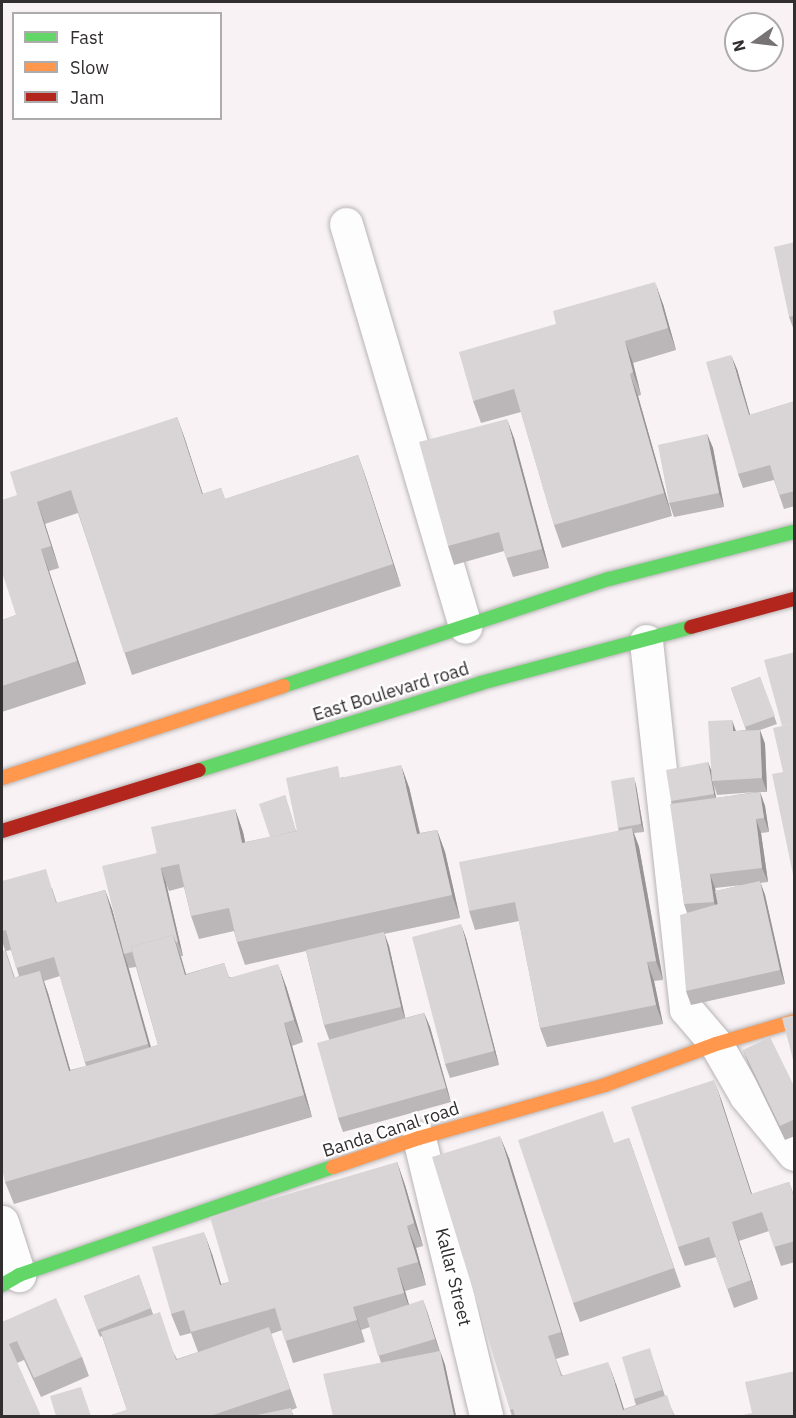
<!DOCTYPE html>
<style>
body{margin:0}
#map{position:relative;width:796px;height:1418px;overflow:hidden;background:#f8f2f4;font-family:"IBM Plex Sans",sans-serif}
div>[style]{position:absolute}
.roads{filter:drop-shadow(0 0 2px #b8b4b5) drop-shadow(0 0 2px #b8b4b5)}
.street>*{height:33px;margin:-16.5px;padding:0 16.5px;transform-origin:16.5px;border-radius:16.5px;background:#fefdfd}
.fast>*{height:14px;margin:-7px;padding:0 7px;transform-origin:7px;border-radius:7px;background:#63d668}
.slow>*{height:14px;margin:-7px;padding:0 7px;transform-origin:7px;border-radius:7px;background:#ff974d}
.jam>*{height:14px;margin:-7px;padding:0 7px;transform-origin:7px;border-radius:7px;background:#b3261e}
.wall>*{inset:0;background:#bbb6b8}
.shaded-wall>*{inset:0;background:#989496}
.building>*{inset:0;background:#d9d4d6}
span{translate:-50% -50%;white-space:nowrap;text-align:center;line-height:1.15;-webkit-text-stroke:4.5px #fff;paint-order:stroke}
.street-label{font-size:18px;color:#322e2f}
.frame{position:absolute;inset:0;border:3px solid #322e2f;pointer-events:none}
.legend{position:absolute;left:12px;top:12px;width:210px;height:108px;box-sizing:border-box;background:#fff;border:2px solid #adabac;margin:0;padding:8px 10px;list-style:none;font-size:18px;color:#322e2f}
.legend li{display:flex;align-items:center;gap:12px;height:30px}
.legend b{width:30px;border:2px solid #adabac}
.north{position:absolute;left:724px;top:12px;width:60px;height:60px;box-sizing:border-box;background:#fff;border:2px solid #adabac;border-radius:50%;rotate:256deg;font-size:16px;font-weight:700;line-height:24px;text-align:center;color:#322e2f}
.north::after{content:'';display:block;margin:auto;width:21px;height:27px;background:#777374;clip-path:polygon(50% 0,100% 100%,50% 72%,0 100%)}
</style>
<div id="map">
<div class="roads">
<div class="street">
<i style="left:346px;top:224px;width:420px;rotate:73.5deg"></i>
<i style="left:646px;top:641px;width:370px;rotate:83.8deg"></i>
<i style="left:686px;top:1009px;width:46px;rotate:49.4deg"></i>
<i style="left:716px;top:1044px;width:60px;rotate:60deg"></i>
<i style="left:746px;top:1096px;width:75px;rotate:50.4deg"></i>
<i style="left:419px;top:1138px;width:286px;rotate:76.4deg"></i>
<i style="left:2px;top:1222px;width:56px;rotate:72.2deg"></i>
</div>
<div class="fast">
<i style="left:283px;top:686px;width:343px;rotate:-18.2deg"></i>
<i style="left:609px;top:579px;width:191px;rotate:-14.3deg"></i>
<i style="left:199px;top:770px;width:295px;rotate:-17.1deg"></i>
<i style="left:481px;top:683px;width:217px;rotate:-14.9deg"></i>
<i style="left:2px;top:1285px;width:20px;rotate:-30deg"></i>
<i style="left:19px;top:1275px;width:332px;rotate:-19deg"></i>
</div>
<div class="slow">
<i style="left:2px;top:778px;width:296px;rotate:-18.1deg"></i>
<i style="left:333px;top:1167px;width:91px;rotate:-18.6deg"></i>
<i style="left:419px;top:1138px;width:193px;rotate:-15.9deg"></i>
<i style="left:605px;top:1085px;width:118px;rotate:-20.3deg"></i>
<i style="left:716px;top:1044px;width:81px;rotate:-16.4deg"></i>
</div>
<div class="jam">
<i style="left:691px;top:627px;width:107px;rotate:-15.2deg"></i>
<i style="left:2px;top:831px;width:206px;rotate:-17.2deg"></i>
</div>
</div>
<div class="wall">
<i style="clip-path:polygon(795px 242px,795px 333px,789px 317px)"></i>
<i style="clip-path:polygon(663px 304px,676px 350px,633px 363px,641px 395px,638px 396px,672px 516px,562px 548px,554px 525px,521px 412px,481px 423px,473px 401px)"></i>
<i style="clip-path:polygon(737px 369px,750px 415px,795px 401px,795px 506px,784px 509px,774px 480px,743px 488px,738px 474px)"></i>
<i style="clip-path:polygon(177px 417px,203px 494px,221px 488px,225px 499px,358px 455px,401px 586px,132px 675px,78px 513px,45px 524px,59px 568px,49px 571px,86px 684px,2px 712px,2px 620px,16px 615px,17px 495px)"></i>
<i style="clip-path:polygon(707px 434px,713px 448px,724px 507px,674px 517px,669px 503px)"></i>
<i style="clip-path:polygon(514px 438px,549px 568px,513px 577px,504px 551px,454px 565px,448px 546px)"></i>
<i style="clip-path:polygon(evenodd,760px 677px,777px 724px,760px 730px,765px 744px,767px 792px,760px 792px,765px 806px,769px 832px,761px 833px,768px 882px,760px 883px,765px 895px,785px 984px,691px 1005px,686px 991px,687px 913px,684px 904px,671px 801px,708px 762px,711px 770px,736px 731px,746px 730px,731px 688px,760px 677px,714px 785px,717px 795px,756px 792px,716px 798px,714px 785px,760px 677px,742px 885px,716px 891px,715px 888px,742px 885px)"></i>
<i style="clip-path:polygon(evenodd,342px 777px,409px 787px,420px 833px,437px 830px,445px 852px,460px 918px,384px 934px,389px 946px,405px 1018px,424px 1013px,430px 1027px,451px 1102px,343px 1132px,338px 1118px,329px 1039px,324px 1025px,306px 951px,245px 965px,237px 942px,234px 931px,199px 939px,191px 916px,184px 887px,169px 891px,166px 883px,183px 956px,181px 956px,186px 974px,224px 963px,229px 977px,286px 986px,303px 1042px,292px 1046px,312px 1117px,14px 1204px,5px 1182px,5px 950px,2px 941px,2px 881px,52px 888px,57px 903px,105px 890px,112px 909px,119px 934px,157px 853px,235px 809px,243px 832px,245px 842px,270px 837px,285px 795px,296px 831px,342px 777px,11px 950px,19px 976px,15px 978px,6px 951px,11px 950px,342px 777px,128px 966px,129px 968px,136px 967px,158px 1045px,151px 1047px,128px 966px,342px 777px,60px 976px,86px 1066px,70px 1070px,48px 993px,44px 981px,60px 976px)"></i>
<i style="clip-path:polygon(636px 785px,644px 832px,634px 833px,639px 847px,663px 980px,654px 981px,663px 1024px,547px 1047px,540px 1028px,519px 921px,475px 930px,469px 911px,619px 830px,618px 828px)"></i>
<i style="clip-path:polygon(466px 938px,499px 1065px,450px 1078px,445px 1064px)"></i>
<i style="clip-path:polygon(743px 1050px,795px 1088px,795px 1136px,785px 1140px,748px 1064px)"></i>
<i style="clip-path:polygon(721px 1099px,752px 1194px,789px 1182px,795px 1198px,795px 1262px,781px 1266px,769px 1231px,739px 1241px,758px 1299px,734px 1308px,716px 1257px,685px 1266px,678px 1247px)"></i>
<i style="clip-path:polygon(629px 1138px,681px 1287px,580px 1322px,573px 1303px,615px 1143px)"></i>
<i style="clip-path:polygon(509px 1158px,569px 1355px,556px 1359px,562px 1375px,616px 1384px,624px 1409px,636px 1405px,634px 1399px,652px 1356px,665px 1396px,675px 1416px,512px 1416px,510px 1410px)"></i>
<i style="clip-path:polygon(397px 1162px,405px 1185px,423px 1246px,416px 1248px,426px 1285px,405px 1291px,409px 1305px,423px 1300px,440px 1351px,445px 1365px,456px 1416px,333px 1416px,381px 1363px,370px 1327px,361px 1330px,365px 1342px,293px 1363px,282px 1330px,271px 1334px,297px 1408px,291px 1410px,294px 1416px,108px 1416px,127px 1410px,102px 1336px,100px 1337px,84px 1296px,139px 1275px,153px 1314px,177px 1359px,198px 1352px,191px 1333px,180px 1336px,171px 1314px,212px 1254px,221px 1284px,229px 1282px)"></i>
<i style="clip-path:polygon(2px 1322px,82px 1357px,89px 1376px,41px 1397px,24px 1360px,17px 1363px,2px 1416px)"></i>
</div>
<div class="shaded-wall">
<i style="clip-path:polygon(655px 282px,663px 304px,676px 350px,668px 328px)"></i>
<i style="clip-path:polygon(625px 341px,633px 363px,641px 395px,633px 372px)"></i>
<i style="clip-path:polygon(731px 355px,737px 369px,754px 429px,749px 415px)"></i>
<i style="clip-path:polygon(630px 374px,638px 396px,672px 516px,664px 493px)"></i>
<i style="clip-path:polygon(177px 417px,185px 439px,210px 517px,202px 494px)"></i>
<i style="clip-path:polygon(507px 419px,514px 438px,549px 568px,542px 549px)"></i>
<i style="clip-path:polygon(707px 434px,713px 448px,724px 507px,719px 493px)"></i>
<i style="clip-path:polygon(358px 455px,366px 478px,401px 586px,393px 564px)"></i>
<i style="clip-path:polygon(37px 502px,45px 524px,59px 568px,51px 546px)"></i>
<i style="clip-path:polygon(41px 549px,49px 571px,86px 684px,77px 661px)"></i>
<i style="clip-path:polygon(732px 720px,737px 734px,733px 731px)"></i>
<i style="clip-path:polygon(760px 730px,765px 744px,767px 792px,762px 778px)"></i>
<i style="clip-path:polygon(708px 762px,711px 770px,712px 781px,717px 801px,714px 794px)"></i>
<i style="clip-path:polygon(401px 765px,409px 787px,425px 857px,417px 834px)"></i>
<i style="clip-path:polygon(634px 777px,636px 785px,644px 832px,641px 824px)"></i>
<i style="clip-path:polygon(760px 792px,765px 806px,769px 832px,764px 818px)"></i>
<i style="clip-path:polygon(235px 809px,243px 832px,250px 865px,242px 843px)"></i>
<i style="clip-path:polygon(756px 819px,761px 833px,768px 882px,762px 868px)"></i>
<i style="clip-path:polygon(632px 828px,639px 847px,663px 980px,656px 961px)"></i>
<i style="clip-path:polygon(437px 830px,445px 852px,460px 918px,452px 895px)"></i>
<i style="clip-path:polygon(161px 869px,166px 883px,183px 956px,178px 942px)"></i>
<i style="clip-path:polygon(710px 874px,715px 888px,719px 916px,714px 902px)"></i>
<i style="clip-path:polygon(760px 881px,765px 895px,785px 984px,780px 970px)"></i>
<i style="clip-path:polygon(105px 890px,112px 909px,124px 954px,128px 966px,155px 1063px,148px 1044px)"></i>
<i style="clip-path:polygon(461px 924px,466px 938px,499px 1065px,494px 1051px)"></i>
<i style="clip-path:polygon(384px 932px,389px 946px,406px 1021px,401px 1007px)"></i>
<i style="clip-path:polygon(173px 935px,181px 958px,193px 997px,185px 975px)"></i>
<i style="clip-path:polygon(647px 962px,654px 981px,663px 1024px,656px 1005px)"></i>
<i style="clip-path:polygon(278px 964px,286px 986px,303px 1042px,294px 1020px)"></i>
<i style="clip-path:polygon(40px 971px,48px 993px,77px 1093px,69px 1071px)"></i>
<i style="clip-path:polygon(424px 1013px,430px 1027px,451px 1102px,446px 1088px)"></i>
<i style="clip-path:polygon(284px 1023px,292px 1046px,312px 1117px,304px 1095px)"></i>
<i style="clip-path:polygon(714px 1080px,721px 1099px,758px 1213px,751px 1194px)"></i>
<i style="clip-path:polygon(500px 1136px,509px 1158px,569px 1355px,561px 1332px)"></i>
<i style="clip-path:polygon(397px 1162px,405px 1185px,423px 1246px,414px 1223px)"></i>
<i style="clip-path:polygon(732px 1222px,739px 1241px,758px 1299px,751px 1280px)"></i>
<i style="clip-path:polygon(407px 1226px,416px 1248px,426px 1285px,418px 1262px)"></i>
<i style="clip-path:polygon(204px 1232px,212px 1254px,228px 1307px,220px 1285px)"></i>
<i style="clip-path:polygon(397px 1268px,405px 1291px,412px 1315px,404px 1293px)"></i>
<i style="clip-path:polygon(423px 1300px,428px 1314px,440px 1353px,435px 1339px)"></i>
<i style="clip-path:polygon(353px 1307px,361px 1330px,365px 1342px,357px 1320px)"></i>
<i style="clip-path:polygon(440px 1351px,445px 1365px,456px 1416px,454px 1416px)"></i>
<i style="clip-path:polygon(608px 1362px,616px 1384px,626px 1416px,625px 1416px)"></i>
</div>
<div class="building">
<i style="clip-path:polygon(795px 242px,795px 315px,789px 317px,774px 247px)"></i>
<i style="clip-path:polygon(655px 282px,668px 328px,625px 341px,633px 372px,630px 374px,664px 493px,554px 525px,514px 389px,473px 401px,459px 352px,556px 324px,553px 311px)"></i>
<i style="clip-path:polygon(731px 355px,749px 415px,795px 401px,795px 491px,779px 495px,770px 465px,738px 474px,706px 362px)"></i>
<i style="clip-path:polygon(177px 417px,202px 494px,221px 488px,225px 499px,358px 455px,393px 564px,124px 653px,71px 490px,37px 502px,51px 546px,41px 549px,77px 661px,2px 686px,2px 620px,16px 615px,2px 572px,2px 500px,17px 495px,10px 472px)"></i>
<i style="clip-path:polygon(507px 419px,542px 549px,506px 558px,499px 532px,448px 546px,419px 442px)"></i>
<i style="clip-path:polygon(707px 434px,719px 493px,669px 503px,658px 445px)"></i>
<i style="clip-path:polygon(795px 652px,795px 723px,782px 726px,764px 660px)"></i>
<i style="clip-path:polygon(760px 677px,775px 716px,745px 727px,731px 688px)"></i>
<i style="clip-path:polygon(732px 720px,733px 731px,760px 730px,762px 778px,712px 781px,708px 721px)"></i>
<i style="clip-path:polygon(795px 723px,795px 884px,772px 774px,783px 772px,773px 728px)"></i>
<i style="clip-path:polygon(708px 762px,714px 794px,671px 801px,666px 770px)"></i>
<i style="clip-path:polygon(401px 765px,417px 834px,437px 830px,452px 895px,237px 942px,229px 908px,191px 916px,179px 864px,160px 868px,151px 827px,235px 809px,242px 843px,297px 831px,286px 778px,338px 766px,340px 778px)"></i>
<i style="clip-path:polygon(634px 777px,641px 824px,618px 828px,611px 781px)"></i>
<i style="clip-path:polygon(760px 792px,764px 818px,756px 819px,762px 868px,710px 874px,714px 902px,684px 904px,670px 804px)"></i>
<i style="clip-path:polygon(285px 795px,296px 831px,270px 837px,259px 804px)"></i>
<i style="clip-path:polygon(632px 828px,656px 961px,647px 962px,656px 1005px,540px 1028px,515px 902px,469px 911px,459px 862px)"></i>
<i style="clip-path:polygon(157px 853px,178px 942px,176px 942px,173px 935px,131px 947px,132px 952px,124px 954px,102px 866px)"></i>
<i style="clip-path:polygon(46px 869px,56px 903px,105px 890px,148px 1044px,85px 1062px,54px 957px,16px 968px,6px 930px,2px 931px,2px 881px)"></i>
<i style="clip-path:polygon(760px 881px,780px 970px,686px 991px,680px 915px,718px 904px,715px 891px)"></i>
<i style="clip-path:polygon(461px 924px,494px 1051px,445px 1064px,412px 937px)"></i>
<i style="clip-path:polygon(384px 932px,401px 1007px,324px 1025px,306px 950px)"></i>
<i style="clip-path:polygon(173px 935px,185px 975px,224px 963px,229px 978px,278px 964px,294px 1020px,284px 1023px,304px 1095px,5px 1182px,2px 1168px,2px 951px,5px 950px,14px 978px,40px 971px,69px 1071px,158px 1045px,131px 947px)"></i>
<i style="clip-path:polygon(424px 1013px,446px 1088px,338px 1118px,317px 1043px)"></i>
<i style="clip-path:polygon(795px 1015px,795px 1067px,782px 1018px)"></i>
<i style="clip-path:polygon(770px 1037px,795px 1088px,795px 1119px,780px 1126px,743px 1050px)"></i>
<i style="clip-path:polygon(714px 1080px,751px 1194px,789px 1182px,795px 1200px,795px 1241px,774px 1247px,762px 1212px,732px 1222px,751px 1280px,727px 1289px,709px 1237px,678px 1247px,631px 1107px)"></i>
<i style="clip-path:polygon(603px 1111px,614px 1143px,629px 1138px,674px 1268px,573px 1303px,518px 1140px)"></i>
<i style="clip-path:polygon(500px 1136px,561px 1332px,548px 1336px,561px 1376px,608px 1362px,623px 1410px,667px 1395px,674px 1416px,515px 1416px,513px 1409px,510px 1410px,432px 1157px)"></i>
<i style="clip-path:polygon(397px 1162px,414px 1223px,407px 1226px,418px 1262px,397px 1268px,404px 1293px,353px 1307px,357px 1320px,285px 1341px,275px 1308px,191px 1332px,184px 1310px,171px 1314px,152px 1247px,204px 1232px,220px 1285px,229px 1282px,210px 1217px)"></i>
<i style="clip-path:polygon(139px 1275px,151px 1308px,97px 1330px,84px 1296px)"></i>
<i style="clip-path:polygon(56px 1298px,82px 1357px,34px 1378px,17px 1341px,9px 1344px,41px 1416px,2px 1416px,2px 1322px)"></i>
<i style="clip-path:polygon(423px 1300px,435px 1339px,378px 1356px,367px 1318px)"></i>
<i style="clip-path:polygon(160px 1312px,176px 1360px,269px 1327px,290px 1389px,210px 1416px,108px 1416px,127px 1410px,101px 1332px)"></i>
<i style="clip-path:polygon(650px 1348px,662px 1390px,634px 1399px,622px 1357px)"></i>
<i style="clip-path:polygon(440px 1351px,454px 1416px,333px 1416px,323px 1374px)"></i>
<i style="clip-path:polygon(795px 1371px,795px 1416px,738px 1416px,752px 1413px,745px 1382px)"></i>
<i style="clip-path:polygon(81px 1387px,91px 1416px,56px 1416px,50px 1396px)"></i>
<i style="clip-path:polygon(291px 1408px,293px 1416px,252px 1416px)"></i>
</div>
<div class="street-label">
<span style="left:391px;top:692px;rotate:-17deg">East Boulevard road</span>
<span style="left:391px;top:1130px;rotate:-18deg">Banda Canal road</span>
<span style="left:453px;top:1277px;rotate:76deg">Kallar Street</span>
</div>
<div class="frame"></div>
<ul class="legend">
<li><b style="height:8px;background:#63d668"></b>Fast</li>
<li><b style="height:8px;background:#ff974d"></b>Slow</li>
<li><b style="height:8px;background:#b3261e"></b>Jam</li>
</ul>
<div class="north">N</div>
</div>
